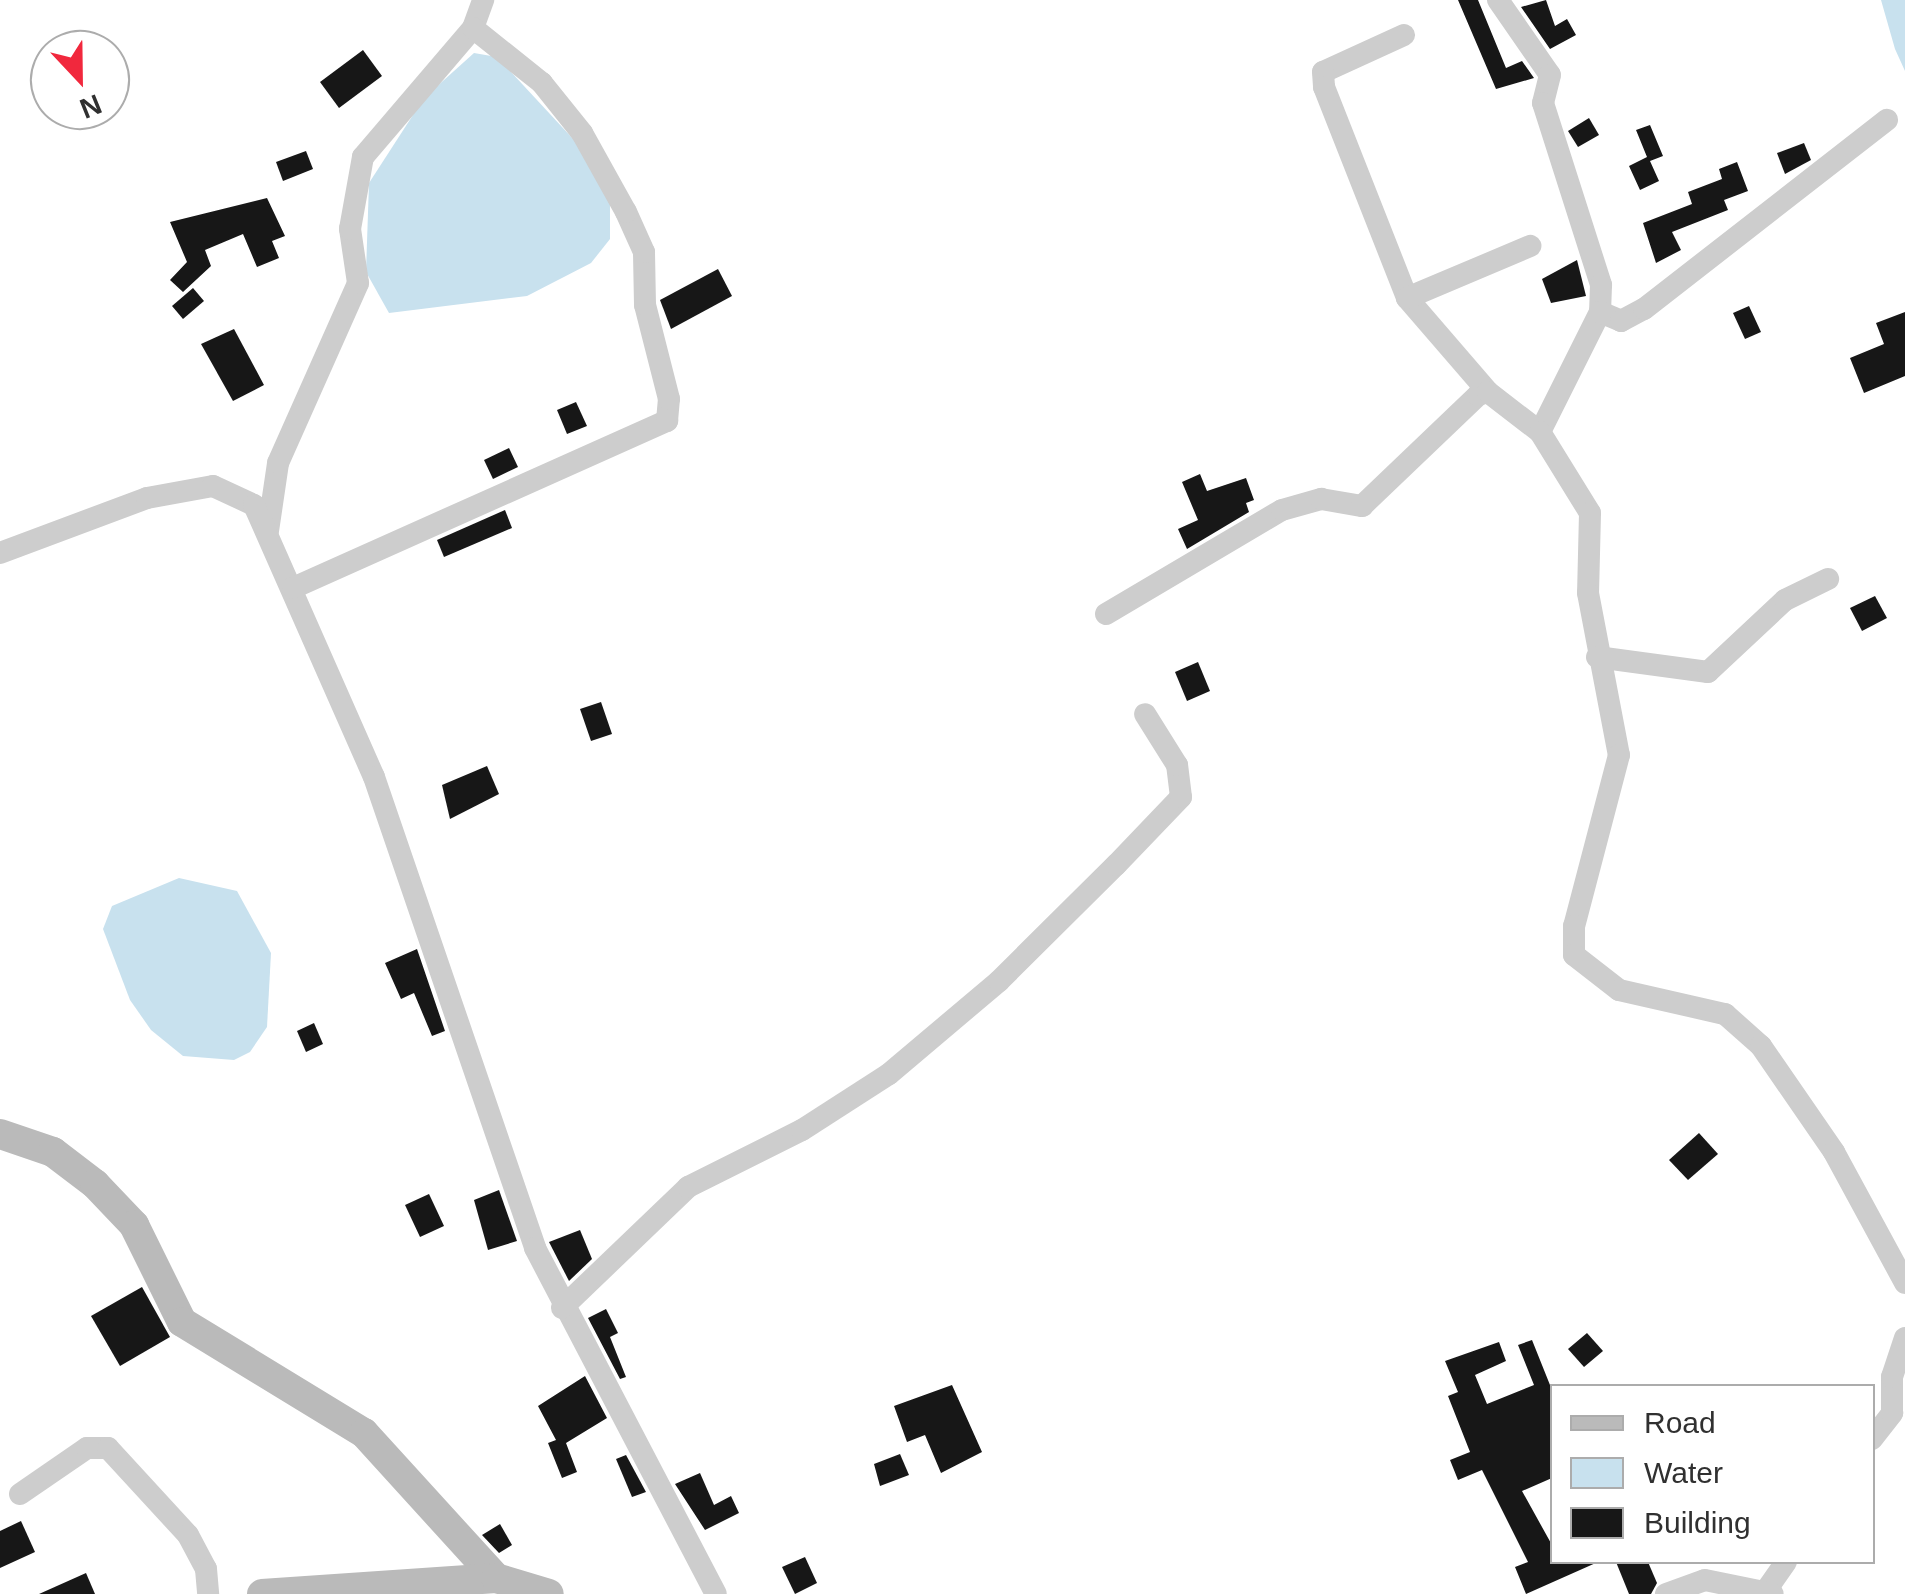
<!DOCTYPE html>
<style>
body{margin:0}
#map{position:relative;width:1905px;height:1594px;overflow:hidden;background:#fff;font-family:Helvetica,sans-serif}
div>[style]{position:absolute}
.water>*{inset:0;background:#c8e1ee}
.building>*{inset:0;background:#171717}
.street>*{height:22px;margin:-11px;padding:0 11px;transform-origin:11px;border-radius:11px;background:#cdcdcd}
.secondary>*{height:30px;margin:-15px;padding:0 15px;transform-origin:15px;border-radius:15px;background:#bababa}
span{translate:-50% -50%;white-space:nowrap;text-align:center;line-height:1.15;-webkit-text-stroke:10px #fff;paint-order:stroke}
.legend{position:absolute;left:1550px;top:1384px;width:325px;height:180px;box-sizing:border-box;background:#fff;border:2px solid #acacac;margin:0;padding:12px 18px;list-style:none;font-size:30px;color:#303030}
.legend li{display:flex;align-items:center;gap:20px;height:50px}
.legend b{width:50px;border:2px solid #acacac}
.north{position:absolute;left:30px;top:30px;width:100px;height:100px;box-sizing:border-box;background:#fff;border:2px solid #acacac;border-radius:50%;rotate:158deg;font-size:28px;font-weight:700;line-height:40px;text-align:center;color:#303030}
.north::after{content:'';display:block;margin:auto;width:35px;height:45px;background:#f1283d;clip-path:polygon(50% 0,100% 100%,50% 72%,0 100%)}
</style>
<div id="map">
<div class="water">
<i style="clip-path:polygon(1881px 0,1905px 0,1905px 71px,1895px 49px)"></i>
<i style="clip-path:polygon(474px 53px,497px 57px,575px 141px,610px 204px,610px 239px,591px 263px,527px 296px,389px 313px,366px 272px,369px 183px,424px 98px)"></i>
<i style="clip-path:polygon(179px 878px,237px 891px,271px 953px,267px 1027px,250px 1052px,234px 1060px,183px 1056px,151px 1030px,130px 1000px,103px 929px,112px 906px)"></i>
</div>
<div class="building">
<i style="clip-path:polygon(1458px 0,1478px 0,1506px 68px,1522px 61px,1534px 78px,1496px 89px)"></i>
<i style="clip-path:polygon(1546px 0,1555px 26px,1567px 19px,1576px 35px,1550px 49px,1521px 7px)"></i>
<i style="clip-path:polygon(363px 50px,382px 76px,339px 108px,320px 82px)"></i>
<i style="clip-path:polygon(1589px 118px,1599px 135px,1578px 147px,1568px 131px)"></i>
<i style="clip-path:polygon(1650px 125px,1663px 156px,1650px 161px,1659px 181px,1640px 190px,1629px 166px,1647px 157px,1636px 130px)"></i>
<i style="clip-path:polygon(1804px 143px,1811px 160px,1785px 174px,1777px 153px)"></i>
<i style="clip-path:polygon(306px 151px,313px 169px,283px 181px,276px 162px)"></i>
<i style="clip-path:polygon(1737px 162px,1748px 191px,1724px 200px,1728px 210px,1672px 232px,1681px 250px,1656px 263px,1643px 223px,1692px 204px,1688px 192px,1722px 179px,1719px 169px)"></i>
<i style="clip-path:polygon(267px 198px,285px 236px,272px 241px,279px 258px,257px 267px,243px 234px,205px 250px,211px 266px,183px 292px,170px 280px,187px 262px,170px 222px)"></i>
<i style="clip-path:polygon(1577px 260px,1586px 296px,1551px 303px,1542px 279px)"></i>
<i style="clip-path:polygon(718px 269px,732px 296px,671px 329px,660px 300px)"></i>
<i style="clip-path:polygon(193px 288px,204px 301px,183px 319px,172px 306px)"></i>
<i style="clip-path:polygon(1749px 306px,1761px 332px,1745px 339px,1733px 313px)"></i>
<i style="clip-path:polygon(1905px 312px,1905px 376px,1864px 393px,1850px 358px,1884px 344px,1876px 323px)"></i>
<i style="clip-path:polygon(234px 329px,264px 385px,233px 401px,201px 344px)"></i>
<i style="clip-path:polygon(576px 402px,587px 426px,567px 434px,557px 410px)"></i>
<i style="clip-path:polygon(509px 448px,518px 467px,493px 479px,484px 460px)"></i>
<i style="clip-path:polygon(1200px 474px,1207px 491px,1246px 478px,1254px 500px,1246px 503px,1249px 512px,1187px 549px,1178px 529px,1198px 520px,1182px 482px)"></i>
<i style="clip-path:polygon(505px 510px,512px 528px,444px 557px,437px 540px)"></i>
<i style="clip-path:polygon(1875px 596px,1887px 618px,1862px 631px,1850px 608px)"></i>
<i style="clip-path:polygon(1198px 662px,1210px 691px,1187px 701px,1175px 672px)"></i>
<i style="clip-path:polygon(601px 702px,612px 734px,591px 741px,580px 709px)"></i>
<i style="clip-path:polygon(487px 766px,499px 794px,450px 819px,442px 785px)"></i>
<i style="clip-path:polygon(417px 949px,445px 1031px,432px 1036px,414px 993px,401px 999px,385px 963px)"></i>
<i style="clip-path:polygon(314px 1023px,323px 1044px,306px 1052px,297px 1031px)"></i>
<i style="clip-path:polygon(1699px 1133px,1718px 1154px,1688px 1180px,1669px 1160px)"></i>
<i style="clip-path:polygon(499px 1190px,517px 1241px,488px 1250px,474px 1200px)"></i>
<i style="clip-path:polygon(429px 1194px,444px 1226px,420px 1237px,405px 1205px)"></i>
<i style="clip-path:polygon(580px 1230px,592px 1259px,569px 1281px,549px 1242px)"></i>
<i style="clip-path:polygon(142px 1287px,170px 1337px,120px 1366px,91px 1316px)"></i>
<i style="clip-path:polygon(606px 1309px,618px 1333px,610px 1337px,626px 1377px,620px 1379px,588px 1318px)"></i>
<i style="clip-path:polygon(1587px 1333px,1603px 1351px,1584px 1367px,1568px 1349px)"></i>
<i style="clip-path:polygon(1532px 1340px,1552px 1390px,1552px 1478px,1522px 1491px,1552px 1545px,1552px 1562px,1598px 1562px,1526px 1594px,1515px 1567px,1528px 1562px,1482px 1470px,1458px 1480px,1450px 1460px,1470px 1452px,1448px 1396px,1458px 1392px,1445px 1361px,1499px 1342px,1506px 1361px,1475px 1375px,1487px 1404px,1534px 1385px,1518px 1345px)"></i>
<i style="clip-path:polygon(585px 1376px,607px 1418px,566px 1443px,577px 1472px,562px 1478px,548px 1443px,556px 1440px,538px 1406px)"></i>
<i style="clip-path:polygon(952px 1385px,982px 1452px,941px 1473px,925px 1435px,907px 1442px,894px 1406px)"></i>
<i style="clip-path:polygon(900px 1454px,909px 1475px,880px 1486px,874px 1464px)"></i>
<i style="clip-path:polygon(626px 1455px,646px 1492px,632px 1497px,616px 1459px)"></i>
<i style="clip-path:polygon(700px 1473px,714px 1505px,731px 1496px,739px 1513px,705px 1530px,675px 1484px)"></i>
<i style="clip-path:polygon(21px 1521px,35px 1552px,0 1568px,0 1531px)"></i>
<i style="clip-path:polygon(500px 1524px,512px 1545px,499px 1553px,482px 1535px)"></i>
<i style="clip-path:polygon(805px 1557px,817px 1583px,795px 1594px,782px 1567px)"></i>
<i style="clip-path:polygon(1616px 1562px,1648px 1562px,1657px 1583px,1651px 1594px,1629px 1594px)"></i>
<i style="clip-path:polygon(86px 1573px,95px 1594px,39px 1594px)"></i>
</div>
<div class="street">
<i style="left:1498px;top:0;width:91px;rotate:55.3deg"></i>
<i style="left:1550px;top:75px;width:29px;rotate:104deg"></i>
<i style="left:1543px;top:103px;width:191px;rotate:72.3deg"></i>
<i style="left:1601px;top:285px;width:27px;rotate:92deg"></i>
<i style="left:1600px;top:312px;width:134px;rotate:116.6deg"></i>
<i style="left:1404px;top:35px;width:89px;rotate:155.4deg"></i>
<i style="left:1323px;top:72px;width:15px;rotate:86deg"></i>
<i style="left:1324px;top:87px;width:227px;rotate:68.5deg"></i>
<i style="left:1407px;top:298px;width:124px;rotate:49.2deg"></i>
<i style="left:1407px;top:298px;width:134px;rotate:-22.9deg"></i>
<i style="left:1600px;top:312px;width:23px;rotate:23deg"></i>
<i style="left:1621px;top:321px;width:26px;rotate:-28deg"></i>
<i style="left:1644px;top:309px;width:308px;rotate:-37.9deg"></i>
<i style="left:268px;top:531px;width:69px;rotate:-81.6deg"></i>
<i style="left:278px;top:463px;width:197px;rotate:-66deg"></i>
<i style="left:358px;top:283px;width:55px;rotate:-98.4deg"></i>
<i style="left:350px;top:229px;width:73px;rotate:-79.8deg"></i>
<i style="left:363px;top:157px;width:170px;rotate:-49.5deg"></i>
<i style="left:473px;top:28px;width:30px;rotate:-70deg"></i>
<i style="left:0;top:553px;width:157px;rotate:-20.5deg"></i>
<i style="left:147px;top:498px;width:67px;rotate:-10.3deg"></i>
<i style="left:213px;top:486px;width:45px;rotate:24.9deg"></i>
<i style="left:254px;top:505px;width:297px;rotate:66.2deg"></i>
<i style="left:374px;top:777px;width:498px;rotate:71.1deg"></i>
<i style="left:535px;top:1248px;width:390px;rotate:62.4deg"></i>
<i style="left:293px;top:588px;width:410px;rotate:-24.1deg"></i>
<i style="left:667px;top:421px;width:22px;rotate:-85deg"></i>
<i style="left:669px;top:399px;width:97px;rotate:-104.3deg"></i>
<i style="left:645px;top:305px;width:53px;rotate:-91.1deg"></i>
<i style="left:644px;top:252px;width:44px;rotate:-114.2deg"></i>
<i style="left:626px;top:212px;width:90px;rotate:-119.1deg"></i>
<i style="left:582px;top:133px;width:64px;rotate:-128.7deg"></i>
<i style="left:542px;top:83px;width:88px;rotate:-141.4deg"></i>
<i style="left:1106px;top:614px;width:204px;rotate:-30.6deg"></i>
<i style="left:1282px;top:510px;width:41px;rotate:-15.8deg"></i>
<i style="left:1321px;top:499px;width:42px;rotate:9.7deg"></i>
<i style="left:1362px;top:506px;width:161px;rotate:-43.7deg"></i>
<i style="left:1478px;top:395px;width:10px;rotate:-17deg"></i>
<i style="left:1488px;top:392px;width:66px;rotate:37.6deg"></i>
<i style="left:1540px;top:432px;width:95px;rotate:58.3deg"></i>
<i style="left:1590px;top:513px;width:80px;rotate:91.4deg"></i>
<i style="left:1588px;top:593px;width:165px;rotate:79.2deg"></i>
<i style="left:1619px;top:755px;width:177px;rotate:104.7deg"></i>
<i style="left:1574px;top:926px;width:29px;rotate:90deg"></i>
<i style="left:1574px;top:955px;width:57px;rotate:37.9deg"></i>
<i style="left:1619px;top:990px;width:109px;rotate:12.8deg"></i>
<i style="left:1725px;top:1014px;width:48px;rotate:41.6deg"></i>
<i style="left:1761px;top:1046px;width:129px;rotate:55.4deg"></i>
<i style="left:1834px;top:1152px;width:149px;rotate:61.5deg"></i>
<i style="left:1597px;top:657px;width:112px;rotate:7.7deg"></i>
<i style="left:1708px;top:672px;width:105px;rotate:-43.1deg"></i>
<i style="left:1785px;top:600px;width:48px;rotate:-26deg"></i>
<i style="left:562px;top:1308px;width:175px;rotate:-43.8deg"></i>
<i style="left:688px;top:1187px;width:127px;rotate:-26.6deg"></i>
<i style="left:802px;top:1130px;width:103px;rotate:-32.8deg"></i>
<i style="left:889px;top:1074px;width:144px;rotate:-40.2deg"></i>
<i style="left:999px;top:981px;width:165px;rotate:-44.8deg"></i>
<i style="left:1116px;top:865px;width:94px;rotate:-46.3deg"></i>
<i style="left:1181px;top:797px;width:32px;rotate:-97deg"></i>
<i style="left:1177px;top:765px;width:60px;rotate:-122.1deg"></i>
<i style="left:1872px;top:1439px;width:33px;rotate:-52deg"></i>
<i style="left:1892px;top:1413px;width:36px;rotate:-90deg"></i>
<i style="left:1892px;top:1377px;width:41px;rotate:-71.6deg"></i>
<i style="left:20px;top:1494px;width:81px;rotate:-34.5deg"></i>
<i style="left:87px;top:1448px;width:21px"></i>
<i style="left:108px;top:1448px;width:118px;rotate:47.4deg"></i>
<i style="left:188px;top:1535px;width:38px;rotate:62deg"></i>
<i style="left:206px;top:1569px;width:25px;rotate:85deg"></i>
<i style="left:1767px;top:1589px;width:33px;rotate:-55deg"></i>
<i style="left:1666px;top:1594px;width:41px;rotate:-19.7deg"></i>
<i style="left:1705px;top:1580px;width:69px;rotate:11.6deg"></i>
</div>
<div class="secondary">
<i style="left:0;top:1134px;width:56px;rotate:18.8deg"></i>
<i style="left:53px;top:1152px;width:53px;rotate:37.3deg"></i>
<i style="left:95px;top:1184px;width:57px;rotate:46.4deg"></i>
<i style="left:134px;top:1225px;width:108px;rotate:63.7deg"></i>
<i style="left:182px;top:1322px;width:213px;rotate:31.4deg"></i>
<i style="left:364px;top:1433px;width:196px;rotate:47.7deg"></i>
<i style="left:262px;top:1594px;width:235px;rotate:-3.9deg"></i>
<i style="left:496px;top:1578px;width:55px;rotate:16.8deg"></i>
</div>
<ul class="legend">
<li><b style="height:12px;background:#bababa"></b>Road</li>
<li><b style="height:28px;background:#c8e1ee"></b>Water</li>
<li><b style="height:28px;background:#171717"></b>Building</li>
</ul>
<div class="north">N</div>
</div>
